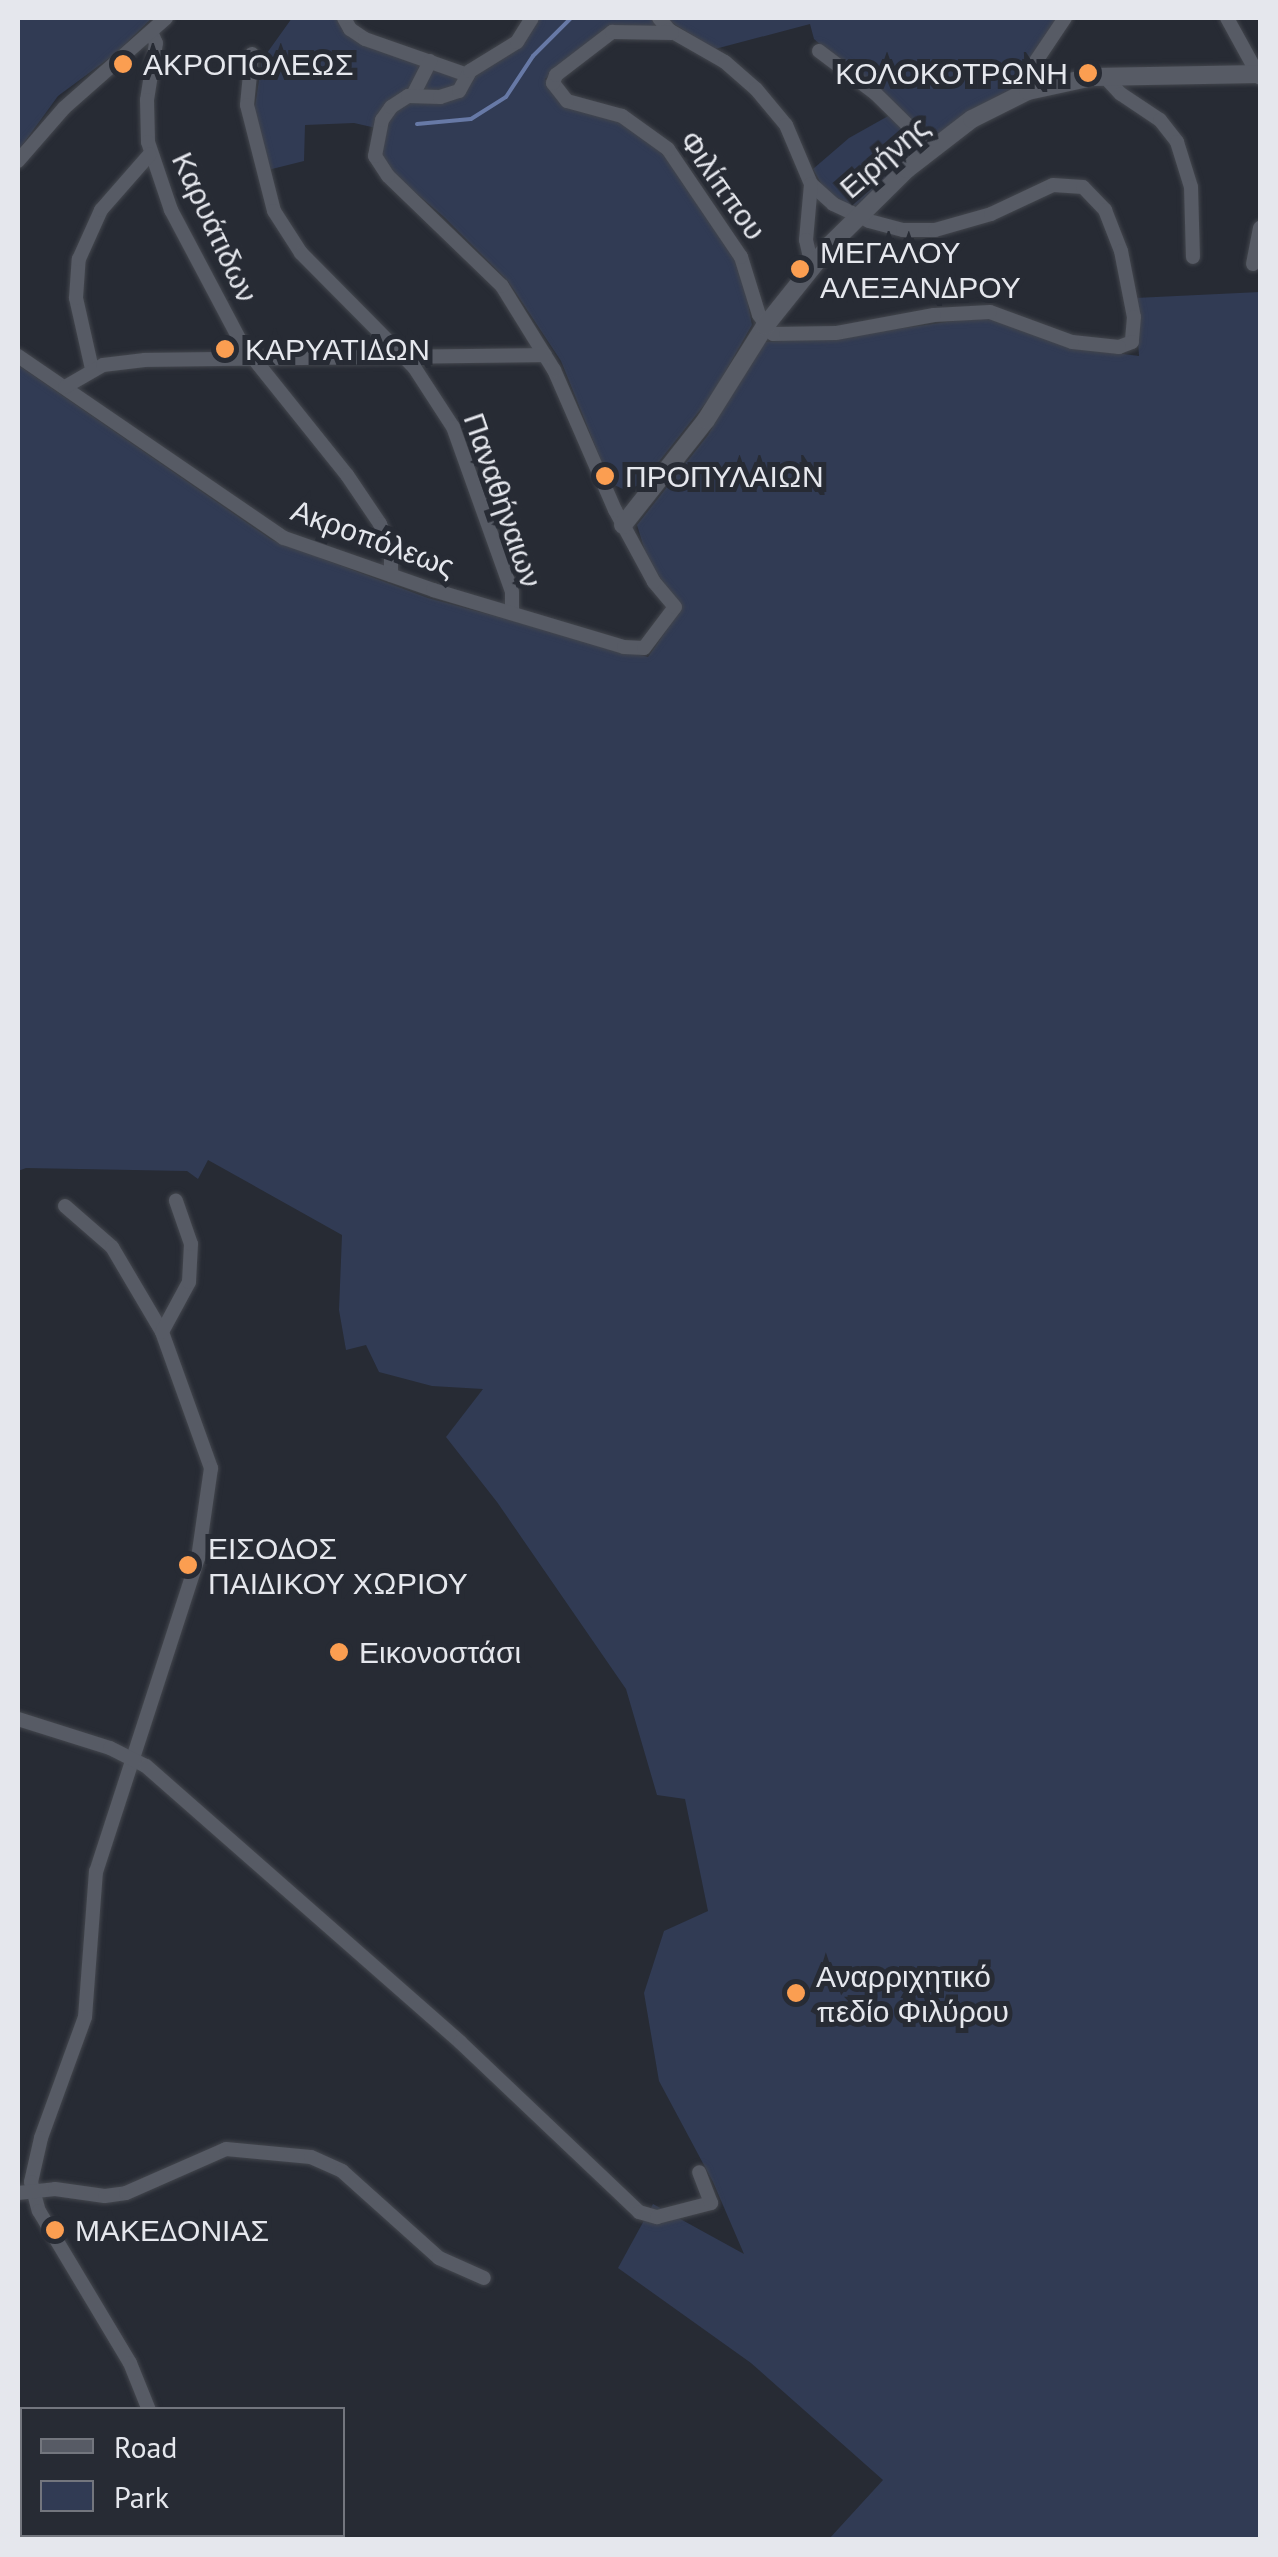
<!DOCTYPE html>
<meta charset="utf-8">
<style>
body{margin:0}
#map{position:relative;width:1278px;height:2557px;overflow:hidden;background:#272b34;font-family:"PT Sans",sans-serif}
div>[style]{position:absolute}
.green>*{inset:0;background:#313b54}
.stream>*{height:4px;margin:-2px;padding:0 2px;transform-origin:2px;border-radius:2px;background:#6779a6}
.roads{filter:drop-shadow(0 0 2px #43464d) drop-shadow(0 0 2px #43464d)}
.minor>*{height:14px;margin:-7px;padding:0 7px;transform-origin:7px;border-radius:7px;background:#575b65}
.tertiary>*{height:18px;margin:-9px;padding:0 9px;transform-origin:9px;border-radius:9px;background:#575b65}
.dots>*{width:28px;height:28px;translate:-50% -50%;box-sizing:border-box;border:5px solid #272b34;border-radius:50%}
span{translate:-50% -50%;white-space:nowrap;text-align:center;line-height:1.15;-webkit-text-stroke:10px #272b34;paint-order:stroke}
.poi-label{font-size:30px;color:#e5e7ed}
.left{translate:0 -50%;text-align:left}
.right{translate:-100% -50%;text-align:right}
.street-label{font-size:30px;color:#e5e7ed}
.frame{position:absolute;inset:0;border:20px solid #e5e7ed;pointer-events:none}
.legend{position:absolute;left:20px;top:2407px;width:325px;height:130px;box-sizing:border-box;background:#272b34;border:2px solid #73767e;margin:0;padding:12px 18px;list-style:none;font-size:30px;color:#e5e7ed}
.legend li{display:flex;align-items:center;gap:20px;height:50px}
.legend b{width:50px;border:2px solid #73767e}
</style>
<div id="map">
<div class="green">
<i style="clip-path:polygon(18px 18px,152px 18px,116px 53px,58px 96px,18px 151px)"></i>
<i style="clip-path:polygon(292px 18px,339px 18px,413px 60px,484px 70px,510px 53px,538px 18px,653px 18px,660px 28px,622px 25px,604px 29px,545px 79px,562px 103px,622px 122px,664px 154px,693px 191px,742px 272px,752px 325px,712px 395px,642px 483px,627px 491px,610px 483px,561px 361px,508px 281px,444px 217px,387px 168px,380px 155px,385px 130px,354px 123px,305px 125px,304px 161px,268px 170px,254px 113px,262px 60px)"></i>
<i style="clip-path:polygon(664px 18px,1059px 18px,1017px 88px,971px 112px,931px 142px,814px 39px,810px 24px,715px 49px)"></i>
<i style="clip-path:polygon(890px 115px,921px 150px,856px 206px,841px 202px,823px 187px,813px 169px,849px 138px)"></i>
<i style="clip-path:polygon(1260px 292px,1260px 2539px,829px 2539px,883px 2480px,751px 2363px,618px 2268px,653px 2204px,744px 2254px,713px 2182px,659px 2081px,644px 1993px,664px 1931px,708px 1911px,685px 1799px,657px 1795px,626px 1689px,497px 1502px,446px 1437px,483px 1389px,432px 1386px,379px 1372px,366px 1345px,346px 1350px,339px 1310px,342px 1235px,208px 1160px,198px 1179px,187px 1171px,26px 1168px,18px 1171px,18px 365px,272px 540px,428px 598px,648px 657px,681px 609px,647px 558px,637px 525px,708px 435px,762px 342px,823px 339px,976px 318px,1003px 321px,1069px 347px,1139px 356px,1135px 298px)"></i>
</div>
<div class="stream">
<i style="left:954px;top:18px;width:14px"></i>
<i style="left:417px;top:124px;width:54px;rotate:-5.3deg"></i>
<i style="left:471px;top:119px;width:41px;rotate:-32.2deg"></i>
<i style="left:506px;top:97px;width:49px;rotate:-56.6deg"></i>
<i style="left:533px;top:56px;width:54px;rotate:-45deg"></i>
</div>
<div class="roads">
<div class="minor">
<i style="left:344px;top:18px;width:13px;rotate:61deg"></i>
<i style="left:350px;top:29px;width:18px;rotate:34deg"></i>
<i style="left:365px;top:39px;width:109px;rotate:19.3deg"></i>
<i style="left:659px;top:18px;width:16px;rotate:50deg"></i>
<i style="left:669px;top:30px;width:64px;rotate:29.7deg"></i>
<i style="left:725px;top:62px;width:41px;rotate:41.1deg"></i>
<i style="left:756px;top:89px;width:47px;rotate:50.2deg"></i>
<i style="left:786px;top:125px;width:64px;rotate:67deg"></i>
<i style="left:811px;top:184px;width:30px;rotate:42deg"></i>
<i style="left:833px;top:204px;width:40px;rotate:25deg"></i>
<i style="left:869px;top:221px;width:35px;rotate:15deg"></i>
<i style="left:903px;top:230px;width:32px"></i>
<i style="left:935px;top:230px;width:58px;rotate:-15.9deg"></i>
<i style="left:991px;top:214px;width:68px;rotate:-25.1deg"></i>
<i style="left:1053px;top:185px;width:30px;rotate:4deg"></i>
<i style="left:1083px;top:187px;width:32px;rotate:46deg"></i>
<i style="left:1105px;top:210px;width:44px;rotate:68.7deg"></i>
<i style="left:1121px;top:251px;width:67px;rotate:78.9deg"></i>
<i style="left:1134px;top:317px;width:25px;rotate:95deg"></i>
<i style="left:1132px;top:342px;width:14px;rotate:159deg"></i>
<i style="left:1119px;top:347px;width:47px;rotate:-173.9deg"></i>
<i style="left:1072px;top:342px;width:87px;rotate:-159.9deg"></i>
<i style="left:990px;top:312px;width:56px;rotate:176.9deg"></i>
<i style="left:934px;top:315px;width:100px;rotate:169.6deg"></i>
<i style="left:836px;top:333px;width:63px;rotate:179.1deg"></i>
<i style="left:773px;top:334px;width:24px;rotate:-126deg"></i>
<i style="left:759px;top:315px;width:61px;rotate:-107.2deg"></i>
<i style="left:741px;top:257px;width:130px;rotate:-124.1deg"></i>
<i style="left:668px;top:149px;width:57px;rotate:-144.3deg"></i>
<i style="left:622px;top:116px;width:57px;rotate:-164.7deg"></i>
<i style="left:567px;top:101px;width:23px;rotate:-128deg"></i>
<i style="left:553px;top:83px;width:9px;rotate:-69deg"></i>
<i style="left:556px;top:75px;width:71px;rotate:-37.5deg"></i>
<i style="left:612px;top:32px;width:60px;rotate:1deg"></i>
<i style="left:1227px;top:18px;width:68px;rotate:61.2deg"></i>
<i style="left:151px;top:32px;width:12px;rotate:66deg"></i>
<i style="left:156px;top:43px;width:58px;rotate:99deg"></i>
<i style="left:147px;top:100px;width:42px;rotate:88.6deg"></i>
<i style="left:148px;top:142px;width:72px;rotate:71.3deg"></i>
<i style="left:171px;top:210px;width:152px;rotate:62.1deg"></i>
<i style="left:242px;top:344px;width:168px;rotate:51.3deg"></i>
<i style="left:347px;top:475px;width:59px;rotate:56deg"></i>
<i style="left:380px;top:524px;width:29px;rotate:68deg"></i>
<i style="left:391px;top:551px;width:24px;rotate:90deg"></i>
<i style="left:819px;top:51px;width:71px;rotate:37deg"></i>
<i style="left:876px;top:94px;width:78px;rotate:44.5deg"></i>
<i style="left:252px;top:54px;width:51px;rotate:95.6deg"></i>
<i style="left:247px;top:105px;width:109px;rotate:75.7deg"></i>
<i style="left:274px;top:211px;width:50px;rotate:57.3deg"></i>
<i style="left:301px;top:253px;width:161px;rotate:45.3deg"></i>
<i style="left:414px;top:367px;width:72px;rotate:57deg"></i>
<i style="left:453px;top:427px;width:175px;rotate:70.3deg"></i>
<i style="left:512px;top:592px;width:20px;rotate:90deg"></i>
<i style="left:1103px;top:75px;width:26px;rotate:47deg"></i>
<i style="left:1121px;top:94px;width:47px;rotate:33.7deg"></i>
<i style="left:1160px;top:120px;width:28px;rotate:52deg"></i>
<i style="left:1177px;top:142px;width:47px;rotate:72.7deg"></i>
<i style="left:1191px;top:187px;width:70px;rotate:88.4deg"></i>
<i style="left:1028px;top:91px;width:21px;rotate:-85deg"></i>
<i style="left:1030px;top:70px;width:63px;rotate:-56.1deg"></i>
<i style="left:413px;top:95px;width:38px;rotate:-63deg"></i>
<i style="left:18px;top:161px;width:70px;rotate:-49deg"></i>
<i style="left:64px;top:108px;width:136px;rotate:-41.4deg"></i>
<i style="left:811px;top:184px;width:56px;rotate:95.1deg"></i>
<i style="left:806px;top:240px;width:27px;rotate:77deg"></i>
<i style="left:1253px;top:264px;width:37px;rotate:-79deg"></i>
<i style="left:18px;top:356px;width:322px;rotate:34.4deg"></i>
<i style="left:284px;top:538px;width:158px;rotate:19.2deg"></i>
<i style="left:433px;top:590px;width:199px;rotate:16.6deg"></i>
<i style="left:624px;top:647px;width:20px;rotate:3deg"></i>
<i style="left:644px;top:648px;width:51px;rotate:-52.9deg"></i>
<i style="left:675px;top:607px;width:33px;rotate:-130deg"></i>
<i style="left:654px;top:582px;width:82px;rotate:-118.4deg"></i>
<i style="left:615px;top:510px;width:153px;rotate:-113.5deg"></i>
<i style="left:554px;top:370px;width:99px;rotate:-121.8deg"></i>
<i style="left:502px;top:286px;width:158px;rotate:-136deg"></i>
<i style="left:388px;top:176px;width:24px;rotate:-123deg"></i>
<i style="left:375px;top:156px;width:37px;rotate:-79deg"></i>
<i style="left:382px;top:120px;width:16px;rotate:-55deg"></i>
<i style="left:391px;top:107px;width:20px;rotate:-33deg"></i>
<i style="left:408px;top:96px;width:32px;rotate:2deg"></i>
<i style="left:440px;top:97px;width:20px;rotate:-18deg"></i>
<i style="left:459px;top:91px;width:23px;rotate:-61deg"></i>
<i style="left:470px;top:71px;width:55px;rotate:-31.7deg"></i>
<i style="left:517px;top:42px;width:28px;rotate:-58deg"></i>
<i style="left:92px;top:369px;width:73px;rotate:-102.7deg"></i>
<i style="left:76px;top:298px;width:39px;rotate:-86deg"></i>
<i style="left:79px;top:259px;width:54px;rotate:-65.8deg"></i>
<i style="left:101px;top:210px;width:74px;rotate:-48.8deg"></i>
<i style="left:65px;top:387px;width:44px;rotate:-30.1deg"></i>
<i style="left:103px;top:365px;width:42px;rotate:-6.8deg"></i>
<i style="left:145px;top:360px;width:400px;rotate:-0.7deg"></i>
<i style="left:65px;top:1206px;width:62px;rotate:41.1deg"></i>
<i style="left:112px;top:1247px;width:99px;rotate:59.5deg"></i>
<i style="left:162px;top:1332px;width:145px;rotate:70.2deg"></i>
<i style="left:211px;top:1468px;width:91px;rotate:98.2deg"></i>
<i style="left:198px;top:1558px;width:329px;rotate:108deg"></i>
<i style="left:96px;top:1871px;width:146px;rotate:94.3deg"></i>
<i style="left:85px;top:2017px;width:129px;rotate:110deg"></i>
<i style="left:41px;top:2138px;width:45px;rotate:102.8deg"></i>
<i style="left:31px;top:2182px;width:30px;rotate:75deg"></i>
<i style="left:39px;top:2211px;width:177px;rotate:59.1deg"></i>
<i style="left:130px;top:2363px;width:51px;rotate:68deg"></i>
<i style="left:162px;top:1332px;width:57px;rotate:-61.6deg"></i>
<i style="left:189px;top:1282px;width:38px;rotate:-87deg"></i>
<i style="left:191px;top:1244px;width:46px;rotate:-109.2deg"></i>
<i style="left:18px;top:1719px;width:96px;rotate:17.5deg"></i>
<i style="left:110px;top:1748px;width:40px;rotate:26.6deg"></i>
<i style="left:146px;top:1766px;width:418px;rotate:41.3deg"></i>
<i style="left:460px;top:2042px;width:247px;rotate:43.5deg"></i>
<i style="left:639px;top:2212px;width:19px;rotate:16deg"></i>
<i style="left:657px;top:2217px;width:56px;rotate:-14.5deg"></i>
<i style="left:711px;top:2203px;width:33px;rotate:-111deg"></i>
<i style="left:18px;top:2193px;width:37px;rotate:-6deg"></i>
<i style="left:55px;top:2189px;width:50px;rotate:8deg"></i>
<i style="left:105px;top:2196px;width:21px;rotate:-8deg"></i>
<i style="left:126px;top:2193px;width:109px;rotate:-23.7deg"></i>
<i style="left:226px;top:2149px;width:85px;rotate:5.4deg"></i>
<i style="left:311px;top:2157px;width:34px;rotate:24deg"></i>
<i style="left:342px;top:2171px;width:130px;rotate:41.9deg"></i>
<i style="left:439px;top:2258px;width:49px;rotate:24deg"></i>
<i style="left:114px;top:2540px;width:6px;rotate:-90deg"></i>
</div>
<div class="tertiary">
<i style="left:623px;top:525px;width:134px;rotate:-51.7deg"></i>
<i style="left:706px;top:420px;width:111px;rotate:-57.9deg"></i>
<i style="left:765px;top:326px;width:104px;rotate:-51.3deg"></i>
<i style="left:830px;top:245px;width:108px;rotate:-44.6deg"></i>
<i style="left:907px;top:169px;width:82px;rotate:-37.6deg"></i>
<i style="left:972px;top:119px;width:63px;rotate:-26.6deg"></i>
<i style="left:1028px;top:91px;width:66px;rotate:-12.2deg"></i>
<i style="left:1093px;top:77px;width:167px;rotate:-1deg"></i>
</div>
</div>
<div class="dots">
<i style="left:123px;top:64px;background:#fb9e51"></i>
<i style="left:1088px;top:73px;background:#fb9e51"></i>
<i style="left:800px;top:269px;background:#fb9e51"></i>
<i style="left:225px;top:349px;background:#fb9e51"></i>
<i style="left:605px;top:476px;background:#fb9e51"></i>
<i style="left:188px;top:1565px;background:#fb9e51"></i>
<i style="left:339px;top:1652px;background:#fb9e51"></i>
<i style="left:796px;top:1993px;background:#fb9e51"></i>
<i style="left:55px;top:2230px;background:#fb9e51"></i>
</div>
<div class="poi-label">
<span class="left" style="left:143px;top:64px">ΑΚΡΟΠΟΛΕΩΣ</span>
<span class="right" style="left:1068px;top:73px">ΚΟΛΟΚΟΤΡΩΝΗ</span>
<span class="left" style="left:820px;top:269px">ΜΕΓΑΛΟΥ<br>ΑΛΕΞΑΝΔΡΟΥ</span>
<span class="left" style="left:245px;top:349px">ΚΑΡΥΑΤΙΔΩΝ</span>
<span class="left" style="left:625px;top:476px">ΠΡΟΠΥΛΑΙΩΝ</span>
<span class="left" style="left:208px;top:1565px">ΕΙΣΟΔΟΣ<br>ΠΑΙΔΙΚΟΥ ΧΩΡΙΟΥ</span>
<span class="left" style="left:359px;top:1652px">Εικονοστάσι</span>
<span class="left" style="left:816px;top:1993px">Αναρριχητικό<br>πεδίο Φιλύρου</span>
<span class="left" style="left:75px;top:2230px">ΜΑΚΕΔΟΝΙΑΣ</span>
</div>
<div class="street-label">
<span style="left:884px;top:157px;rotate:-41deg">Ειρήνης</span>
<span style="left:723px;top:185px;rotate:55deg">Φιλίππου</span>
<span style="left:215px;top:227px;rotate:65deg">Καρυάτιδων</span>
<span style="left:503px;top:500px;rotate:71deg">Παναθήναιων</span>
<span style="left:373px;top:538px;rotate:20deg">Ακροπόλεως</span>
</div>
<div class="frame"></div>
<ul class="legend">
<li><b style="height:12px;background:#575b65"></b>Road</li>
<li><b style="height:28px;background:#313b54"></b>Park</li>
</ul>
</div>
